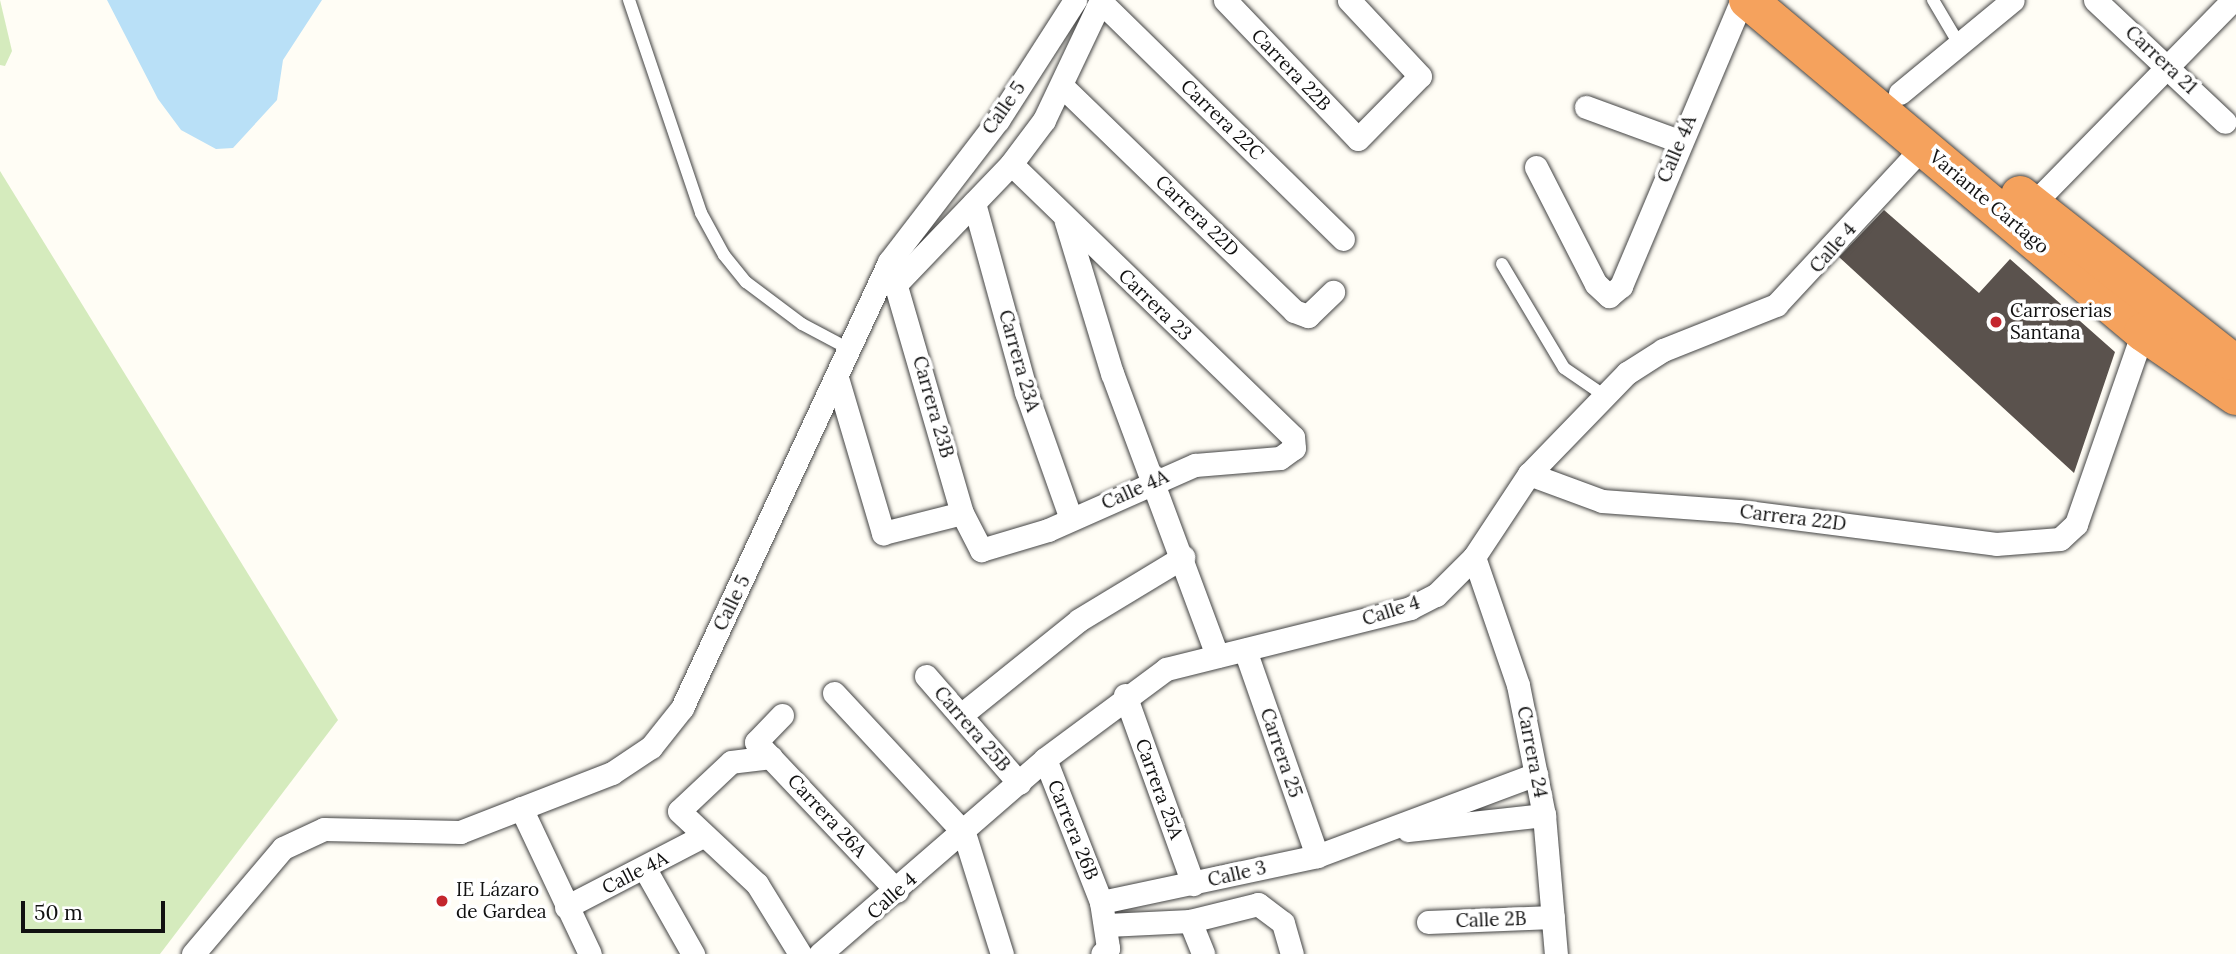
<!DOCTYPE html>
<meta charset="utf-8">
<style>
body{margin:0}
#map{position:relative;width:2236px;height:954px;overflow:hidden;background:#fffdf5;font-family:Lora,serif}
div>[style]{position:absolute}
.green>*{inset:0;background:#d5ebbd}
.water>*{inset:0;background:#b9e0f7}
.building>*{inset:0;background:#5a524d}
.roads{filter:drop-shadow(0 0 2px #444) drop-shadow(0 0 2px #444)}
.lane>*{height:12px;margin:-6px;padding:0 6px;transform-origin:6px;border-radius:6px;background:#fff}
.street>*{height:23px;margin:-11.5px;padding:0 11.5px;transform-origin:11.5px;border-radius:11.5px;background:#fff}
.highway>*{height:38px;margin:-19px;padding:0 19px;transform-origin:19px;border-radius:19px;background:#f5a25d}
.dots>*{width:19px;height:19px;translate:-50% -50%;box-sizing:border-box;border:4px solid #fff;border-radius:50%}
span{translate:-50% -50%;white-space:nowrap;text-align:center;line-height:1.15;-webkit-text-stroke:7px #fff;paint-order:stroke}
.street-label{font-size:19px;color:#111}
.poi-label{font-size:19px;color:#111}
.left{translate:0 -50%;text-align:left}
.scale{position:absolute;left:21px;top:901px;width:144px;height:32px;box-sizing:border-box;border:4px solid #111;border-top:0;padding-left:9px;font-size:21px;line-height:24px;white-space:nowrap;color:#111;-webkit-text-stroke:5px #fff;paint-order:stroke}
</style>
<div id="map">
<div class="green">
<i style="clip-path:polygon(0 0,12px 51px,5px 66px,0 65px)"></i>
<i style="clip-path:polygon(0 171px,338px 720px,160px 954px,0 954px)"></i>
</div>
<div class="water">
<i style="clip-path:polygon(107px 0,322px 0,283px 60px,277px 100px,233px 148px,216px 149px,181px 130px,158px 99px)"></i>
</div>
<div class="building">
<i style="clip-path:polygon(1884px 210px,1979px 293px,2010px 259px,2115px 352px,2074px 473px,1839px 257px)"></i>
</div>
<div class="roads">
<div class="lane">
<i style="left:629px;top:0;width:225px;rotate:71.3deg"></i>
<i style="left:701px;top:213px;width:48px;rotate:61.3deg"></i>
<i style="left:724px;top:255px;width:35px;rotate:51deg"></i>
<i style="left:746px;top:282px;width:70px;rotate:36.9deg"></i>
<i style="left:802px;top:324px;width:55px;rotate:28deg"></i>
<i style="left:1933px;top:0;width:51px;rotate:59.4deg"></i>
<i style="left:1502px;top:264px;width:121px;rotate:59.2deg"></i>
<i style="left:1564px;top:368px;width:50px;rotate:34.3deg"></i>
</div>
<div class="street">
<i style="left:1225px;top:0;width:192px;rotate:46.3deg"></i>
<i style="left:1358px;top:139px;width:88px;rotate:-45.5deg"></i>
<i style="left:1420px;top:76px;width:104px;rotate:-133.1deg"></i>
<i style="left:2095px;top:0;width:178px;rotate:43.2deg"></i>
<i style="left:1100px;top:1px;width:340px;rotate:44.4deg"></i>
<i style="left:1063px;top:87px;width:322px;rotate:44.1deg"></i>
<i style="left:1294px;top:311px;width:15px;rotate:20deg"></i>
<i style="left:1308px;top:316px;width:35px;rotate:-44deg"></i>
<i style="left:1900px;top:93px;width:146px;rotate:-39.5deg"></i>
<i style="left:1586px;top:107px;width:99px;rotate:20.1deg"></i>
<i style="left:1536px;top:167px;width:131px;rotate:62.9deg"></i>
<i style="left:1596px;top:284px;width:18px;rotate:43deg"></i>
<i style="left:1609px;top:296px;width:16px;rotate:-40deg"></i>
<i style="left:1621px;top:286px;width:311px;rotate:-67.1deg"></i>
<i style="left:974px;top:203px;width:196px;rotate:74.6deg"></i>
<i style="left:1026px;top:392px;width:132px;rotate:70.5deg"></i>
<i style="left:2032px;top:205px;width:287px;rotate:-45.6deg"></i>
<i style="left:1066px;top:222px;width:158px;rotate:73.1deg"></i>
<i style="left:1112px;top:373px;width:302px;rotate:69.6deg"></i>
<i style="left:889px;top:262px;width:261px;rotate:73.8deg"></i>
<i style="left:962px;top:513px;width:42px;rotate:62.8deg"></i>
<i style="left:981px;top:550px;width:70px;rotate:-16.6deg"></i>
<i style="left:1048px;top:530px;width:161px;rotate:-23.9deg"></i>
<i style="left:1195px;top:465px;width:85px;rotate:-4.7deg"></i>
<i style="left:1280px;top:458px;width:17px;rotate:-36deg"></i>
<i style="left:1294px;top:448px;width:11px;rotate:-95deg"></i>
<i style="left:1293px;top:437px;width:392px;rotate:-135.9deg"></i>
<i style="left:896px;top:284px;width:166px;rotate:-46.2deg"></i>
<i style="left:1011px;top:164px;width:55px;rotate:-53.1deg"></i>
<i style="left:1044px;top:120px;width:133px;rotate:-64.6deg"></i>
<i style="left:838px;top:381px;width:159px;rotate:73.5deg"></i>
<i style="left:883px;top:533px;width:81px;rotate:-14.2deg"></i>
<i style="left:1529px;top:474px;width:78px;rotate:20.3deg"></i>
<i style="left:1602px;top:501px;width:137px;rotate:4.2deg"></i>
<i style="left:1739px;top:511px;width:259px;rotate:7.3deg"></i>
<i style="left:1996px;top:544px;width:64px;rotate:-4.5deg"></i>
<i style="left:2060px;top:539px;width:22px;rotate:-43deg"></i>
<i style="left:2076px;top:524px;width:203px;rotate:-70.8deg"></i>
<i style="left:1474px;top:557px;width:135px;rotate:71deg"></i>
<i style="left:1518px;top:685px;width:133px;rotate:78.7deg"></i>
<i style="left:1544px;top:815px;width:140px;rotate:85.1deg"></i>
<i style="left:1245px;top:650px;width:218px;rotate:70.7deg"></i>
<i style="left:926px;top:676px;width:142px;rotate:49deg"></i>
<i style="left:834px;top:693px;width:191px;rotate:47.1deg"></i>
<i style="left:964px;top:833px;width:127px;rotate:72.6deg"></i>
<i style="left:1125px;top:695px;width:201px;rotate:70.2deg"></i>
<i style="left:782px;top:715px;width:37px;rotate:134deg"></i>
<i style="left:756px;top:742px;width:205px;rotate:46.6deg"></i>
<i style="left:961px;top:715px;width:151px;rotate:-38.8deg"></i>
<i style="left:1079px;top:620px;width:122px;rotate:-31.2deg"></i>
<i style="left:771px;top:757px;width:40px;rotate:172.9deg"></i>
<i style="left:731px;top:762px;width:71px;rotate:136.7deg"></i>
<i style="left:679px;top:811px;width:107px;rotate:43.1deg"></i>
<i style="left:757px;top:884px;width:82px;rotate:58.4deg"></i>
<i style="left:1045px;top:759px;width:154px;rotate:68.6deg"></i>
<i style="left:1101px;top:902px;width:47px;rotate:81.3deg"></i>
<i style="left:1108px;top:948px;width:8px;rotate:135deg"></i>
<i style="left:521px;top:808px;width:161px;rotate:64.7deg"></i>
<i style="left:1408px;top:830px;width:137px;rotate:-6.3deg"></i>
<i style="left:645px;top:869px;width:98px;rotate:60.5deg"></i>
<i style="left:1101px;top:902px;width:221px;rotate:-12deg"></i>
<i style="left:1317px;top:856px;width:234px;rotate:-20.5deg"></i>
<i style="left:566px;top:907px;width:154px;rotate:-27.4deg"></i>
<i style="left:1190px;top:921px;width:35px;rotate:68deg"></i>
<i style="left:1428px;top:922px;width:125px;rotate:-2.3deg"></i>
<i style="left:1107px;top:925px;width:83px;rotate:-2.8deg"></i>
<i style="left:1190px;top:921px;width:70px;rotate:-14deg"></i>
<i style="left:1258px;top:904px;width:31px;rotate:37deg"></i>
<i style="left:1283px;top:923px;width:32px;rotate:74deg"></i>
<i style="left:193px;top:954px;width:139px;rotate:-49.7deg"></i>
<i style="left:283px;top:848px;width:45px;rotate:-24.9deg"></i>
<i style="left:324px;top:829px;width:136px;rotate:1.3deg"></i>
<i style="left:460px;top:832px;width:163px;rotate:-21.2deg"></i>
<i style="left:612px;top:773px;width:47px;rotate:-33.7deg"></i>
<i style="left:651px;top:747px;width:50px;rotate:-51.5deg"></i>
<i style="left:682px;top:708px;width:492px;rotate:-65.1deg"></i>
<i style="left:889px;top:262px;width:179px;rotate:-52.5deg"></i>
<i style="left:998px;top:120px;width:143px;rotate:-57.3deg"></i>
<i style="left:820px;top:954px;width:298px;rotate:-40.9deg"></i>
<i style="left:1045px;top:759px;width:151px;rotate:-36.6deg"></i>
<i style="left:1166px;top:669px;width:252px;rotate:-14deg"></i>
<i style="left:1410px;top:608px;width:29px;rotate:-27deg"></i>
<i style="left:1436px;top:595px;width:54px;rotate:-45deg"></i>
<i style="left:1474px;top:557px;width:100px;rotate:-56.5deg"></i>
<i style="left:1529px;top:474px;width:141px;rotate:-45.9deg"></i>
<i style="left:1627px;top:373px;width:43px;rotate:-32.6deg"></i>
<i style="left:1663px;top:350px;width:122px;rotate:-21.7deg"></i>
<i style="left:1776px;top:305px;width:216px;rotate:-47.1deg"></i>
</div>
<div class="highway">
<i style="left:1748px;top:0;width:516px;rotate:40.05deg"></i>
<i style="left:2143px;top:332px;width:113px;rotate:34.5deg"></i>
<i style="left:2020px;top:195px;width:268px;rotate:38.2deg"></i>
</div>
</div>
<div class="dots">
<i style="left:1996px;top:322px;background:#c4262e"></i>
<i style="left:442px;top:901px;background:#c4262e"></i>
</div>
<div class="street-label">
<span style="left:2161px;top:60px;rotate:43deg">Carrera 21</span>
<span style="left:1291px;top:70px;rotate:46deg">Carrera 22B</span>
<span style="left:1004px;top:108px;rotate:-55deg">Calle 5</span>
<span style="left:1222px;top:120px;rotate:44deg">Carrera 22C</span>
<span style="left:1677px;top:149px;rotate:-67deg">Calle 4A</span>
<span style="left:1989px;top:202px;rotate:40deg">Variante Cartago</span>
<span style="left:1197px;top:216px;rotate:44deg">Carrera 22D</span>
<span style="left:1833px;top:248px;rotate:-49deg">Calle 4</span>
<span style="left:1155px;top:305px;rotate:44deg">Carrera 23</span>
<span style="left:1019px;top:361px;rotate:74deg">Carrera 23A</span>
<span style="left:933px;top:407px;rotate:74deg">Carrera 23B</span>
<span style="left:1135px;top:490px;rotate:-24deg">Calle 4A</span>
<span style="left:1793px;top:518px;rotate:7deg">Carrera 22D</span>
<span style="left:732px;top:603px;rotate:-64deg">Calle 5</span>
<span style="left:1391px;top:611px;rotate:-18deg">Calle 4</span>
<span style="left:972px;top:729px;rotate:49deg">Carrera 25B</span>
<span style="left:1532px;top:752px;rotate:79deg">Carrera 24</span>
<span style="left:1281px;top:753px;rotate:71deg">Carrera 25</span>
<span style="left:1159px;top:789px;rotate:70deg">Carrera 25A</span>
<span style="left:827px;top:816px;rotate:47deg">Carrera 26A</span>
<span style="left:1073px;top:830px;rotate:68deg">Carrera 26B</span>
<span style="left:635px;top:873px;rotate:-27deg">Calle 4A</span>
<span style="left:1237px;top:874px;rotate:-13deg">Calle 3</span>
<span style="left:892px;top:896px;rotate:-42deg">Calle 4</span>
<span style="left:1491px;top:920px;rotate:-2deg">Calle 2B</span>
</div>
<div class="poi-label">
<span class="left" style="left:2010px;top:322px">Carroserias<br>Santana</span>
<span class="left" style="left:456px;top:901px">IE Lázaro<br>de Gardea</span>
</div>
<div class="scale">50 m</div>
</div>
